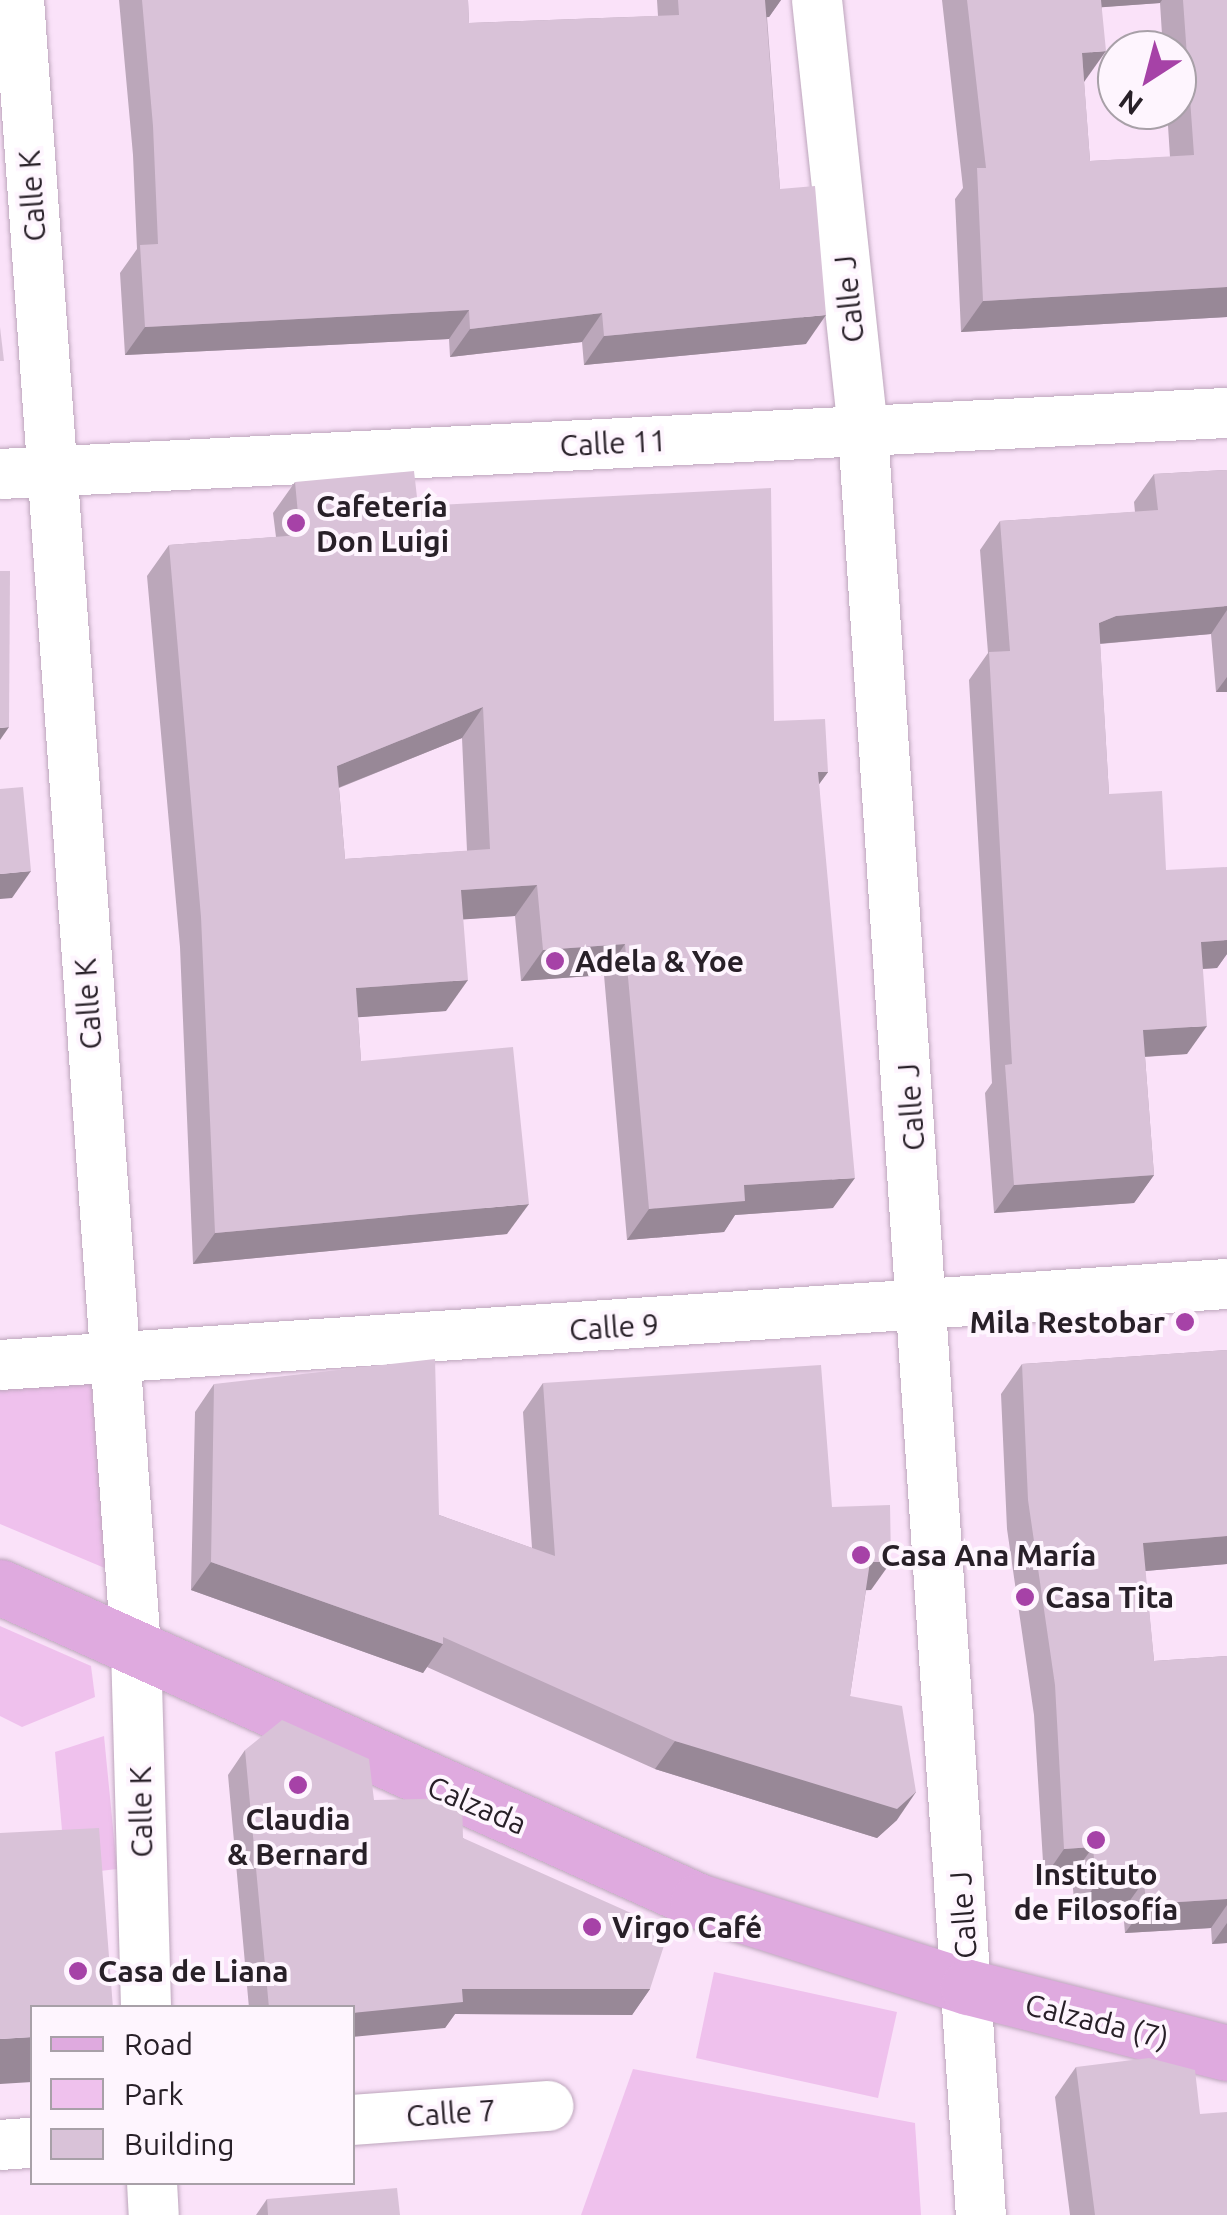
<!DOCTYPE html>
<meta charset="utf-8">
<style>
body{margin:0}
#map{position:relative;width:1227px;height:2215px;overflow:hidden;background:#fae2f9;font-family:Ubuntu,sans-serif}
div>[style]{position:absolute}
.green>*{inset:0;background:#efc1ed}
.roads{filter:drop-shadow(0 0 2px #bda6bc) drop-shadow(0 0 2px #bda6bc)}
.minor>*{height:50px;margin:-25px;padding:0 25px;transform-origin:25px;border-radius:25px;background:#fff}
.major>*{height:55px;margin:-27.5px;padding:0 27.5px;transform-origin:27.5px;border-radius:27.5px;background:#dfaadf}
.wall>*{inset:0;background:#bba7ba}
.shaded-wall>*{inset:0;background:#988897}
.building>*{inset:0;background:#d9c2d8}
.dots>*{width:28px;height:28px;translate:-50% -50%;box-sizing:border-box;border:5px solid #fef5fe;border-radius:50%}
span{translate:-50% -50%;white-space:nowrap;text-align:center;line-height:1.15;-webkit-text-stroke:8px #fef5fe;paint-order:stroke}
.street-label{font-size:30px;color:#282028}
.poi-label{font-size:30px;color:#282028;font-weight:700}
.left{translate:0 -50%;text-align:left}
.right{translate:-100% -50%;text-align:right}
.legend{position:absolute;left:30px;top:2005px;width:325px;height:180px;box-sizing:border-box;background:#fef5fe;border:2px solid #a8a0a8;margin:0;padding:12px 18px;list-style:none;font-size:30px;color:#282028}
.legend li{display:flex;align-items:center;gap:20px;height:50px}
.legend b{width:50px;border:2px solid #a8a0a8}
.north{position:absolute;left:1097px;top:30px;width:100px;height:100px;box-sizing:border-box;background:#fef5fe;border:2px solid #a8a0a8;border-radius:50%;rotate:216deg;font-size:28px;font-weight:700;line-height:40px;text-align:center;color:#282028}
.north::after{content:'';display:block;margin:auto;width:35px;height:45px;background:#a642a7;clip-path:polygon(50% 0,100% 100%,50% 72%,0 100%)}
</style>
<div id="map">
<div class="green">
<i style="clip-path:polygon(92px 1380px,93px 1403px,107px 1569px,0 1524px,0 1383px)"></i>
<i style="clip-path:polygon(0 1626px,91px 1666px,95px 1697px,22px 1727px,0 1716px)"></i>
<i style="clip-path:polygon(104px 1736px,117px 1869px,66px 1875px,55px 1752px)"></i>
<i style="clip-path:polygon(714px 1972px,897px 2012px,878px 2098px,696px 2058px)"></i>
<i style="clip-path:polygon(633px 2069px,915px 2123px,921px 2215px,581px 2215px)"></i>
</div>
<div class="roads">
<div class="minor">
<i style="left:19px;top:0;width:1652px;rotate:85.94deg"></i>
<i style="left:136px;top:1648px;width:360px;rotate:88.4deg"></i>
<i style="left:817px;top:0;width:433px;rotate:83.9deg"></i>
<i style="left:863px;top:431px;width:1788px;rotate:86.22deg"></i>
<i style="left:0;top:474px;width:1229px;rotate:-2.85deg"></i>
<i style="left:0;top:1365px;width:1230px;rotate:-3.78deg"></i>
<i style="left:352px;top:2120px;width:197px;rotate:-4.1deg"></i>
<i style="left:0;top:2145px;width:32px;rotate:-4deg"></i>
<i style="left:152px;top:2182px;width:33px;rotate:87deg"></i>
</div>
<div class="major">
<i style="left:0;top:1587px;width:765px;rotate:24.22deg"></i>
<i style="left:698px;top:1901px;width:283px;rotate:17.7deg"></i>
<i style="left:968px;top:1987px;width:267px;rotate:14.3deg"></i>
</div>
</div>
<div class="wall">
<i style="clip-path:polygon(119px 0,468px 0,469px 23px,658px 16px,657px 0,781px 0,769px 17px,767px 17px,780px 189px,806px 344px,584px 365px,582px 342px,450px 357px,449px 339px,125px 355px,120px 273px,137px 249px,133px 155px)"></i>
<i style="clip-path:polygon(evenodd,942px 0,1227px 0,1227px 317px,961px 332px,955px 199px,963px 188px,942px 0,1160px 3px,1163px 50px,1177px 50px,1177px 110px,1167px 110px,1170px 157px,1090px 161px,1084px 82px,1102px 7px,1160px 3px)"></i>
<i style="clip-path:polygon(1227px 470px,1227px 692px,1216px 692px,1211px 634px,1100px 644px,1109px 794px,1166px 870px,1227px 940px,1227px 954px,1217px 968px,1203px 969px,1187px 1054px,1145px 1057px,1154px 1175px,1134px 1203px,994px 1213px,985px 1093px,992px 1083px,969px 680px,988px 653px,980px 550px,1000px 521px,1135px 512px,1134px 502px,1154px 474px)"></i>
<i style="clip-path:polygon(evenodd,295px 482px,418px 506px,774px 721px,828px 772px,819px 784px,833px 1208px,735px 1215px,724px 1232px,627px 1240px,604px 975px,521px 981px,515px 916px,463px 919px,446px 1011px,358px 1017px,361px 1061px,507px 1234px,193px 1264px,180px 947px,147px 576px,169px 545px,276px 537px,273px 513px,295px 482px,462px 738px,467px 851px,345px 859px,339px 788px,462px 738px)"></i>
<i style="clip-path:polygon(1227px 1350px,1227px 1564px,1145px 1571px,1154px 1661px,1227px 1656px,1227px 1943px,1212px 1944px,1211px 1928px,1125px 1933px,1123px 1910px,1075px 1914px,1072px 1876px,1044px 1878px,1034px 1715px,1007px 1529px,1001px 1394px,1022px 1364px)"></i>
<i style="clip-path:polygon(543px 1383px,832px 1507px,871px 1590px,866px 1590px,850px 1696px,897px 1820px,877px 1838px,655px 1769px,427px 1667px,423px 1673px,191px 1590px,195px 1412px,214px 1384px,439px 1515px,532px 1548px,523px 1412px)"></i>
<i style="clip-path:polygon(245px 1750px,374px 1800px,463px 1838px,650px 1989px,632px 2015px,455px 2014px,445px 2028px,352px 2008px,249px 2008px,228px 1775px)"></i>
<i style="clip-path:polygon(1076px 2067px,1200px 2114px,1227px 2215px,1070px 2215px,1055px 2097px)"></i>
<i style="clip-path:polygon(267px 2199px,400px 2215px,256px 2215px)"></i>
</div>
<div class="shaded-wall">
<i style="clip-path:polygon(758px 0,781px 0,769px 17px,745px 19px)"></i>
<i style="clip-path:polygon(1084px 0,1162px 0,1160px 3px,1078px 9px)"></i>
<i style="clip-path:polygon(1106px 51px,1084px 82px,1082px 53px)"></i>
<i style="clip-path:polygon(1227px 287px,1227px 317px,961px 332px,983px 301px)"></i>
<i style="clip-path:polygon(469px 310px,449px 339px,125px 355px,145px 327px)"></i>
<i style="clip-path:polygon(602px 313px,582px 342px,450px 357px,470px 329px)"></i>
<i style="clip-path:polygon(826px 315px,806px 344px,584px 365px,604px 336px)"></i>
<i style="clip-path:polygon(1227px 606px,1227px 610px,1211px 634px,1096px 644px,1099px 623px,1116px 616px)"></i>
<i style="clip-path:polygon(1227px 677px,1227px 692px,1216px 692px)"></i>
<i style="clip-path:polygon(483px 707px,462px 738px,315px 797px,337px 766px)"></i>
<i style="clip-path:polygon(9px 727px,0 740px,0 728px)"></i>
<i style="clip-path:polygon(818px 772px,828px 772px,806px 802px)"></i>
<i style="clip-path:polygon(31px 871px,12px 898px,0 899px,0 874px)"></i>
<i style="clip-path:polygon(537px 885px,515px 916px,440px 921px,461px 890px)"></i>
<i style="clip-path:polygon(1227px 940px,1227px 954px,1217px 968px,1181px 970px,1201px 942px)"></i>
<i style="clip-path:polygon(625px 944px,604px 975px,521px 981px,543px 950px)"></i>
<i style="clip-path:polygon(468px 980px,446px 1011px,335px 1019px,356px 988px)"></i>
<i style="clip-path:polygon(1207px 1026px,1187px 1054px,1123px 1058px,1143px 1030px)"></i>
<i style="clip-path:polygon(1154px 1175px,1134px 1203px,994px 1213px,1014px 1185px)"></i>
<i style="clip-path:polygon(855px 1178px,833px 1208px,735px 1215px,724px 1232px,627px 1240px,649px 1209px,744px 1185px)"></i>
<i style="clip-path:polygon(529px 1204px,507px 1234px,193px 1264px,215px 1233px)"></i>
<i style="clip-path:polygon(1227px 1536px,1227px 1564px,1122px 1573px,1143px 1543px)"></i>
<i style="clip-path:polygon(211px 1562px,443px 1644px,423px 1673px,191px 1590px)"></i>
<i style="clip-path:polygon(870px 1562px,891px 1562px,871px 1590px,850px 1591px)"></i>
<i style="clip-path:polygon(675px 1741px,916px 1792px,897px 1820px,877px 1838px,655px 1769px)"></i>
<i style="clip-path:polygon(1093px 1847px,1072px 1876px,1044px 1878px,1064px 1849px)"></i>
<i style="clip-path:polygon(1144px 1881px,1123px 1910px,1075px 1914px,1096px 1884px)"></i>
<i style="clip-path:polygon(1227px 1899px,1227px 1905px,1211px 1928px,1125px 1933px,1146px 1904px)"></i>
<i style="clip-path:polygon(1227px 1923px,1227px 1943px,1212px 1944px)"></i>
<i style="clip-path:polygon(462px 1989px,650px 1989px,632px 2015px,455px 2014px,445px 2028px,352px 2037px,352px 2013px)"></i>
<i style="clip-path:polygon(32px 2037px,32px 2082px,0 2084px,0 2039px)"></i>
</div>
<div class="building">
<i style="clip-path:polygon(142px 0,468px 0,469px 23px,679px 15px,678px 0,765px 0,780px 189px,815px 186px,826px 315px,604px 336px,602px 313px,470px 329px,469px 310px,145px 327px,140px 245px,158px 244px,153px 126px)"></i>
<i style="clip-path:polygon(967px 0,1101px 0,1106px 51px,1082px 53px,1090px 161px,1194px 155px,1183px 0,1227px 0,1227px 287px,983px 301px,977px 168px,986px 168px)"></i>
<i style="clip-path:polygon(0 327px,4px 361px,0 361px)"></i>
<i style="clip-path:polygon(1227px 470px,1227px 606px,1116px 616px,1099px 623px,1109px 794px,1162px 791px,1166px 870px,1227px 867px,1227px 940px,1201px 942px,1207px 1026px,1143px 1030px,1154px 1175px,1014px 1185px,1005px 1065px,1012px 1064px,989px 652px,1010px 651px,1000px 521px,1158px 510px,1154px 474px)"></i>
<i style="clip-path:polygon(evenodd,414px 471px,418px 506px,771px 488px,774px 721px,825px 719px,828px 772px,818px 772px,855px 1178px,744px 1185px,745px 1201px,649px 1209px,625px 944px,543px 950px,537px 885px,461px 890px,468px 980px,356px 988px,361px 1061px,513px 1047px,529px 1204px,215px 1233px,201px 917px,169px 545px,300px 535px,295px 482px,414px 471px,483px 707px,490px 849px,345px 859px,337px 766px,483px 707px)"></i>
<i style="clip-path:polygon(0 571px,10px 571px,9px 727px,0 728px)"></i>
<i style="clip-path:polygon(23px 787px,31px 871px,0 874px,0 789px)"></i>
<i style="clip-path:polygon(1227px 1350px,1227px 1536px,1143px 1543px,1154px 1661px,1227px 1656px,1227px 1899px,1146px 1904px,1144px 1881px,1096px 1884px,1093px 1847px,1064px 1849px,1055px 1685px,1028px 1500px,1022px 1364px)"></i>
<i style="clip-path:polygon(435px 1359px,439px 1515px,555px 1556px,543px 1383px,821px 1365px,832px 1507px,890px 1505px,891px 1562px,870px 1562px,850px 1696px,902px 1706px,916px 1792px,897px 1809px,675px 1741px,443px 1637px,443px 1644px,211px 1562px,214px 1384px)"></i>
<i style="clip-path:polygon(282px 1720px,369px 1759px,374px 1800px,462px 1798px,463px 1838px,669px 1930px,650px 1989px,462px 1989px,463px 2002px,352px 2013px,352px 2008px,269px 2008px,245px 1750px)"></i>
<i style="clip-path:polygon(99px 1828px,113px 2008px,32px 2008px,32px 2037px,0 2039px,0 1833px)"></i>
<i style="clip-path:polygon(1149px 2058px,1195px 2070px,1200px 2114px,1227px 2112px,1227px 2215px,1095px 2215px,1076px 2067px)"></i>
<i style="clip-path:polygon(397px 2188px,400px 2215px,268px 2215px,267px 2199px)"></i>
</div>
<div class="dots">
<i style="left:296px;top:523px;background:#a642a7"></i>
<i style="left:555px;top:961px;background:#a642a7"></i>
<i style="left:1185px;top:1322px;background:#a642a7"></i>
<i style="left:861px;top:1555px;background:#a642a7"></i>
<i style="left:1025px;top:1597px;background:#a642a7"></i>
<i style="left:298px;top:1785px;background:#a642a7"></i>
<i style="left:1096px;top:1840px;background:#a642a7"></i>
<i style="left:592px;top:1927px;background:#a642a7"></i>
<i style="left:78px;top:1971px;background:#a642a7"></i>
</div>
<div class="street-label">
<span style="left:32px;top:196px;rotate:-94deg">Calle K</span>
<span style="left:849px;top:299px;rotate:-96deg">Calle J</span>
<span style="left:613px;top:443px;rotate:-3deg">Calle 11</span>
<span style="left:88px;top:1004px;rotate:-94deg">Calle K</span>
<span style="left:911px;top:1107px;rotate:-94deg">Calle J</span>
<span style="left:614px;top:1327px;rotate:-4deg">Calle 9</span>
<span style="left:477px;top:1805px;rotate:23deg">Calzada</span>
<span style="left:141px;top:1812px;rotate:-91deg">Calle K</span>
<span style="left:963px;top:1915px;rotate:-94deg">Calle J</span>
<span style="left:1097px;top:2021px;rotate:14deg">Calzada (7)</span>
<span style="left:451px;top:2113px;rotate:-4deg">Calle 7</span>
</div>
<div class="poi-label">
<span class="left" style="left:316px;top:523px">Cafetería<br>Don Luigi</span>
<span class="left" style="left:575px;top:961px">Adela &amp; Yoe</span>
<span class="right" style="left:1165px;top:1322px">Mila Restobar</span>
<span class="left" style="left:881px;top:1555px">Casa Ana María</span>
<span class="left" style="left:1045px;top:1597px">Casa Tita</span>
<span style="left:298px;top:1836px">Claudia<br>&amp; Bernard</span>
<span style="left:1096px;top:1891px">Instituto<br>de Filosofía</span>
<span class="left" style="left:612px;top:1927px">Virgo Café</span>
<span class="left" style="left:98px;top:1971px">Casa de Liana</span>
</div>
<ul class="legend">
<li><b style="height:12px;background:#dfaadf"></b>Road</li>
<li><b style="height:28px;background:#efc1ed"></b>Park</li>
<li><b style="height:28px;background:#d9c2d8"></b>Building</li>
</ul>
<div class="north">N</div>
</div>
